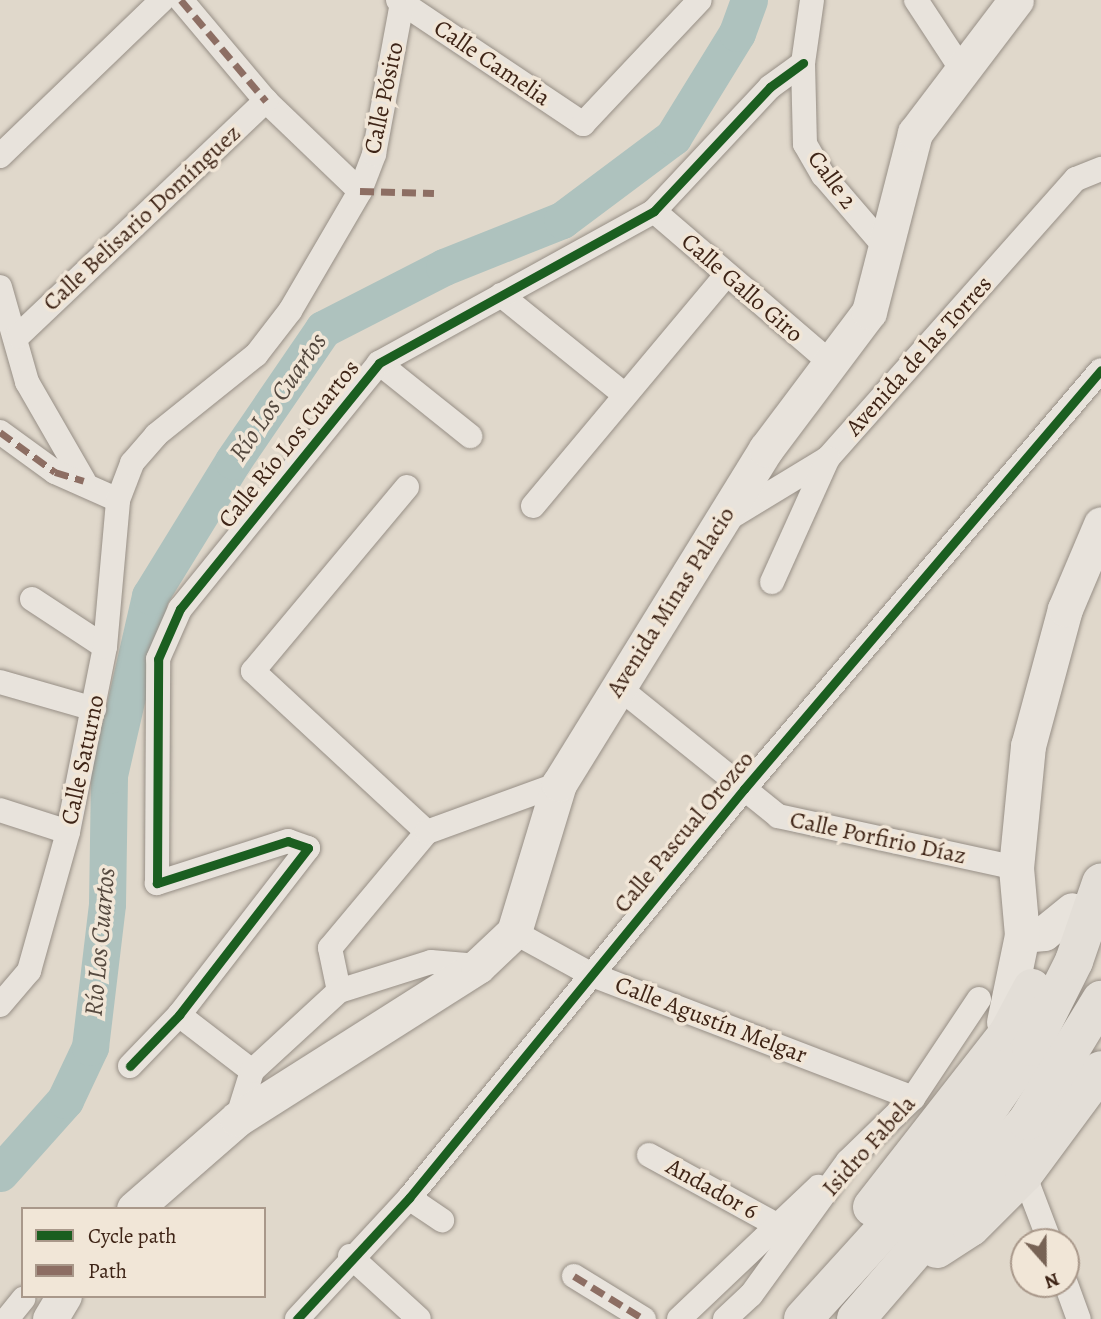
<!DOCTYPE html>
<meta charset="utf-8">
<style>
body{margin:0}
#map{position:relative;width:1101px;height:1319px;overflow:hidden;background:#e0d8cb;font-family:Alegreya,serif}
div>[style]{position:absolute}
.river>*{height:37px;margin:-18.5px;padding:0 18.5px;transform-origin:18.5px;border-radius:18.5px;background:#aec2be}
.roads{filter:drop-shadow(0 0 2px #978f86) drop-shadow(0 0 2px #978f86)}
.street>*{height:24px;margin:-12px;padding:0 12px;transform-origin:12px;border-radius:12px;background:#e8e3dc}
.secondary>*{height:35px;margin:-17.5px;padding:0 17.5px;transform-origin:17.5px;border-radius:17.5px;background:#e8e3dc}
.highway>*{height:38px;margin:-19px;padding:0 19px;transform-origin:19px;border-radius:19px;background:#e3ded7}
.quiet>*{height:7px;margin-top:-3.5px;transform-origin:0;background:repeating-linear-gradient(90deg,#8d6e63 0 14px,transparent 0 21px)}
.cycleway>*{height:9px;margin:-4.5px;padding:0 4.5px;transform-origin:4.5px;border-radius:4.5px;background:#1b5e20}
span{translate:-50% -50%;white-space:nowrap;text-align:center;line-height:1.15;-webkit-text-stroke:7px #f1e6d7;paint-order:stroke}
.street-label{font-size:24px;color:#3e2416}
.water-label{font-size:26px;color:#55493f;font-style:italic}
.legend{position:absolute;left:21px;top:1207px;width:245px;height:91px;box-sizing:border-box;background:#f1e6d7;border:2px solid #a9988a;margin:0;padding:9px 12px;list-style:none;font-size:21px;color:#3e2416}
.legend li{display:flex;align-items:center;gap:14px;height:35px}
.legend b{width:35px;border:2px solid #a9988a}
.north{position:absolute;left:1010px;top:1228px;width:70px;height:70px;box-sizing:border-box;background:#f1e6d7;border:2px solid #a9988a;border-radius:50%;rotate:159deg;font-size:19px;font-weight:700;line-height:28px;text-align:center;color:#3e2416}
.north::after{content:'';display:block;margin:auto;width:24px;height:32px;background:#776355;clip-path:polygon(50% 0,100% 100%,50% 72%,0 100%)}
</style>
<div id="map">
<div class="river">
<i style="left:0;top:1173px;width:98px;rotate:-48.3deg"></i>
<i style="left:65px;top:1100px;width:59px;rotate:-64.7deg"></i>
<i style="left:90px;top:1047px;width:144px;rotate:-83.2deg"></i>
<i style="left:107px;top:904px;width:129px;rotate:-89.1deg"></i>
<i style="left:109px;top:775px;width:184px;rotate:-77.1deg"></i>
<i style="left:150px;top:596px;width:158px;rotate:-58.4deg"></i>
<i style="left:233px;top:461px;width:160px;rotate:-55.7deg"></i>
<i style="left:323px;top:329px;width:136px;rotate:-27.1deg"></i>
<i style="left:444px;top:267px;width:127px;rotate:-21.7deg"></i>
<i style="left:562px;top:220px;width:139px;rotate:-36.8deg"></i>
<i style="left:673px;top:137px;width:122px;rotate:-58.4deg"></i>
<i style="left:737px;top:33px;width:35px;rotate:-70deg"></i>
</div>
<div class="roads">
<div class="street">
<i style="left:181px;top:0;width:132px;rotate:49.9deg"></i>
<i style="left:266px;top:101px;width:130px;rotate:43.8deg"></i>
<i style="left:398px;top:0;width:223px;rotate:33.8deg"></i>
<i style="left:583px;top:124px;width:170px;rotate:-46.7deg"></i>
<i style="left:812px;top:0;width:64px;rotate:98.1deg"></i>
<i style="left:803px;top:63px;width:81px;rotate:88.6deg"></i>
<i style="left:805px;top:144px;width:36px;rotate:60deg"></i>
<i style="left:823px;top:175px;width:94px;rotate:49.3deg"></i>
<i style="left:916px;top:0;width:80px;rotate:56.7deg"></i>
<i style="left:0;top:156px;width:225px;rotate:-43.9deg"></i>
<i style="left:654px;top:211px;width:233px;rotate:40.7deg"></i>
<i style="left:0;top:287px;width:99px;rotate:74.1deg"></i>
<i style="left:27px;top:382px;width:114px;rotate:60.1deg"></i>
<i style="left:501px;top:295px;width:159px;rotate:38.9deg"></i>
<i style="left:18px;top:336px;width:342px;rotate:-43.5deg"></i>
<i style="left:379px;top:363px;width:117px;rotate:38.7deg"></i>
<i style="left:0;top:432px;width:68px;rotate:36deg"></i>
<i style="left:55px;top:472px;width:69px;rotate:24deg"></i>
<i style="left:407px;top:487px;width:240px;rotate:129.9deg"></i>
<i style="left:253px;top:671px;width:237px;rotate:42.8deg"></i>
<i style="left:533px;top:506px;width:300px;rotate:-50.1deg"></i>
<i style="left:726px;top:520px;width:119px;rotate:-31.3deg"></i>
<i style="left:828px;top:458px;width:373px;rotate:-48.4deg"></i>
<i style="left:1076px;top:179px;width:27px;rotate:-22deg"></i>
<i style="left:772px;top:582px;width:136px;rotate:-65.7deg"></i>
<i style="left:32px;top:599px;width:87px;rotate:33.3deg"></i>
<i style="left:0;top:682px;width:98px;rotate:16deg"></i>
<i style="left:617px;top:686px;width:207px;rotate:38.9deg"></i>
<i style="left:778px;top:816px;width:244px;rotate:12.3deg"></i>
<i style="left:0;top:810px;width:71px;rotate:17.9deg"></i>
<i style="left:514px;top:932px;width:87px;rotate:28.9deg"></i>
<i style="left:590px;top:974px;width:346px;rotate:21deg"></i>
<i style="left:339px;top:991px;width:44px;rotate:-101.8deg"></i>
<i style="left:330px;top:948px;width:151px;rotate:-50.1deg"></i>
<i style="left:427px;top:832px;width:140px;rotate:-20deg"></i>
<i style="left:0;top:1005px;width:45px;rotate:-49.5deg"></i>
<i style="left:29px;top:971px;width:144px;rotate:-74.3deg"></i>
<i style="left:68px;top:832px;width:189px;rotate:-78.7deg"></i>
<i style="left:105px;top:647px;width:148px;rotate:-84.9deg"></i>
<i style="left:118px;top:500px;width:40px;rotate:-69deg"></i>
<i style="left:132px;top:463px;width:37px;rotate:-49deg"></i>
<i style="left:156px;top:435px;width:128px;rotate:-38.7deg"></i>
<i style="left:256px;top:355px;width:56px;rotate:-52.3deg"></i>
<i style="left:290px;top:311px;width:139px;rotate:-59.7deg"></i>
<i style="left:360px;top:191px;width:40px;rotate:-69deg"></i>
<i style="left:374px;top:154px;width:154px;rotate:-79.5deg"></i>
<i style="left:179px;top:1015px;width:92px;rotate:37.5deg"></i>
<i style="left:130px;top:1066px;width:71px;rotate:-46.1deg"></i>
<i style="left:179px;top:1015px;width:211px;rotate:-52.3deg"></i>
<i style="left:308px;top:848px;width:21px;rotate:-161deg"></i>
<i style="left:288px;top:841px;width:138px;rotate:162.2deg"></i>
<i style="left:157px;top:883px;width:224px;rotate:-89.7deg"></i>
<i style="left:158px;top:659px;width:55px;rotate:-66.3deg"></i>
<i style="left:180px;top:609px;width:316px;rotate:-51deg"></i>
<i style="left:379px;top:363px;width:314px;rotate:-28.9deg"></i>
<i style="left:654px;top:211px;width:170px;rotate:-46.9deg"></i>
<i style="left:770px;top:87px;width:41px;rotate:-36deg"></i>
<i style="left:237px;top:1119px;width:50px;rotate:-72.6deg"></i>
<i style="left:252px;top:1071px;width:118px;rotate:-42.6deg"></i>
<i style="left:339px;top:991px;width:96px;rotate:-17.5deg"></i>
<i style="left:431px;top:962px;width:47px;rotate:4.9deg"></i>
<i style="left:649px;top:1155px;width:144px;rotate:28.7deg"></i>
<i style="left:1024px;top:1174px;width:73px;rotate:69.1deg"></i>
<i style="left:409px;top:1198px;width:40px;rotate:34deg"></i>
<i style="left:350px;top:1256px;width:93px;rotate:42.4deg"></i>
<i style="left:574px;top:1276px;width:82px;rotate:31.6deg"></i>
<i style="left:1066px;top:1284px;width:37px;rotate:70deg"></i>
<i style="left:7px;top:1319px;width:26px;rotate:-51deg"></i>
<i style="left:297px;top:1319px;width:165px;rotate:-47.2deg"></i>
<i style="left:409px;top:1198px;width:529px;rotate:-50.68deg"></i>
<i style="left:744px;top:789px;width:550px;rotate:-49.57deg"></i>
<i style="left:679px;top:1319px;width:192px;rotate:-43.5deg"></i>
<i style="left:725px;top:1319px;width:35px;rotate:-43deg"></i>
<i style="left:751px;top:1295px;width:165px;rotate:-54.1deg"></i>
<i style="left:848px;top:1161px;width:91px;rotate:-44.1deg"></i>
<i style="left:913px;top:1098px;width:119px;rotate:-56.3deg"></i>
</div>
<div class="secondary">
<i style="left:1022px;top:935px;width:22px;rotate:-5deg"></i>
<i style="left:1044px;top:933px;width:36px;rotate:-39deg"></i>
<i style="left:1004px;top:1022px;width:89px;rotate:-78.3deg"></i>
<i style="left:1022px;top:935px;width:67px;rotate:-95.1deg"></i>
<i style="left:1016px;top:868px;width:123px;rotate:-84.4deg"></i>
<i style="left:1028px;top:746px;width:142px;rotate:-74.9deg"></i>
<i style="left:1065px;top:609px;width:92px;rotate:-67deg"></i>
<i style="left:134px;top:1209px;width:137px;rotate:-41.1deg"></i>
<i style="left:237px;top:1119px;width:285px;rotate:-32.4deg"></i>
<i style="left:478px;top:966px;width:50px;rotate:-43.4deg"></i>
<i style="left:514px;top:932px;width:155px;rotate:-73.1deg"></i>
<i style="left:559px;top:784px;width:394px;rotate:-58.3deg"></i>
<i style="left:766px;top:449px;width:171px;rotate:-53.1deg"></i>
<i style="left:869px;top:312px;width:185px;rotate:-75.6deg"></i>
<i style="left:915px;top:133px;width:167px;rotate:-52.8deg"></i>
<i style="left:50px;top:1319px;width:27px;rotate:-59deg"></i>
</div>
<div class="highway">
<i style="left:872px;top:1207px;width:221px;rotate:-52deg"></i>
<i style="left:1008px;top:1033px;width:51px;rotate:-61.9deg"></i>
<i style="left:937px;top:1249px;width:40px;rotate:-32.9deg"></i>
<i style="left:971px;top:1227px;width:75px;rotate:-45deg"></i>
<i style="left:1024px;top:1174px;width:129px;rotate:-53.5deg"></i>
<i style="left:803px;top:1319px;width:250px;rotate:-47.8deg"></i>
<i style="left:971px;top:1134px;width:106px;rotate:-55.4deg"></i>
<i style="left:1031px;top:1047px;width:96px;rotate:-63.4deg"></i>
<i style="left:1074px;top:961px;width:83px;rotate:-70.9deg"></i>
<i style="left:856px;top:1319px;width:262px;rotate:-49.2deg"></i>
<i style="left:1027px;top:1121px;width:142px;rotate:-58.6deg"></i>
</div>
</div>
<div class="quiet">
<i style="left:181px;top:0;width:132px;rotate:49.9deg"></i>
<i style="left:360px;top:191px;width:74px;rotate:1.5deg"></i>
<i style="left:0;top:432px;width:68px;rotate:36deg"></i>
<i style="left:55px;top:472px;width:30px;rotate:17deg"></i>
<i style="left:574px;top:1276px;width:82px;rotate:31.6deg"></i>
</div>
<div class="cycleway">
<i style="left:130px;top:1066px;width:71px;rotate:-46.1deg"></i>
<i style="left:179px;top:1015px;width:211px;rotate:-52.3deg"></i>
<i style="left:308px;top:848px;width:21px;rotate:-161deg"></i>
<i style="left:288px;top:841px;width:138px;rotate:162.2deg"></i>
<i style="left:157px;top:883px;width:224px;rotate:-89.7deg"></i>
<i style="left:158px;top:659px;width:55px;rotate:-66.3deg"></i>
<i style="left:180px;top:609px;width:316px;rotate:-51deg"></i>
<i style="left:379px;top:363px;width:314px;rotate:-28.9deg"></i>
<i style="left:654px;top:211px;width:170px;rotate:-46.9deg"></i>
<i style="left:770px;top:87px;width:41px;rotate:-36deg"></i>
<i style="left:297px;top:1319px;width:165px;rotate:-47.2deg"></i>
<i style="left:409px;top:1198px;width:529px;rotate:-50.68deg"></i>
<i style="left:744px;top:789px;width:550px;rotate:-49.57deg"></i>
</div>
<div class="street-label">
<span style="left:492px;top:63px;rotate:34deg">Calle Camelia</span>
<span style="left:384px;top:98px;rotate:-78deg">Calle Pósito</span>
<span style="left:832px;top:180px;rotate:54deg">Calle 2</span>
<span style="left:142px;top:218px;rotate:-43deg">Calle Belisario Domínguez</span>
<span style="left:742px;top:288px;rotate:41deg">Calle Gallo Giro</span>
<span style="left:919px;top:356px;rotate:-48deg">Avenida de las Torres</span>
<span style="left:289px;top:444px;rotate:-51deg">Calle Río Los Cuartos</span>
<span style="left:671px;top:602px;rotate:-58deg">Avenida Minas Palacio</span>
<span style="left:83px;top:760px;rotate:-78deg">Calle Saturno</span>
<span style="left:684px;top:832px;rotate:-50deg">Calle Pascual Orozco</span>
<span style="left:878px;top:838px;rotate:12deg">Calle Porfirio Díaz</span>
<span style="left:711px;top:1020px;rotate:21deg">Calle Agustín Melgar</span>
<span style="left:869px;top:1146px;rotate:-48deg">Isidro Fabela</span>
<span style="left:712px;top:1189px;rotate:29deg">Andador 6</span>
</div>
<div class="water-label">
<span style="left:278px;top:397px;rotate:-55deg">Río Los Cuartos</span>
<span style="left:100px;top:942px;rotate:-85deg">Río Los Cuartos</span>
</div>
<ul class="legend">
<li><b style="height:9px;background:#1b5e20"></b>Cycle path</li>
<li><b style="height:9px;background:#8d6e63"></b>Path</li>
</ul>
<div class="north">N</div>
</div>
